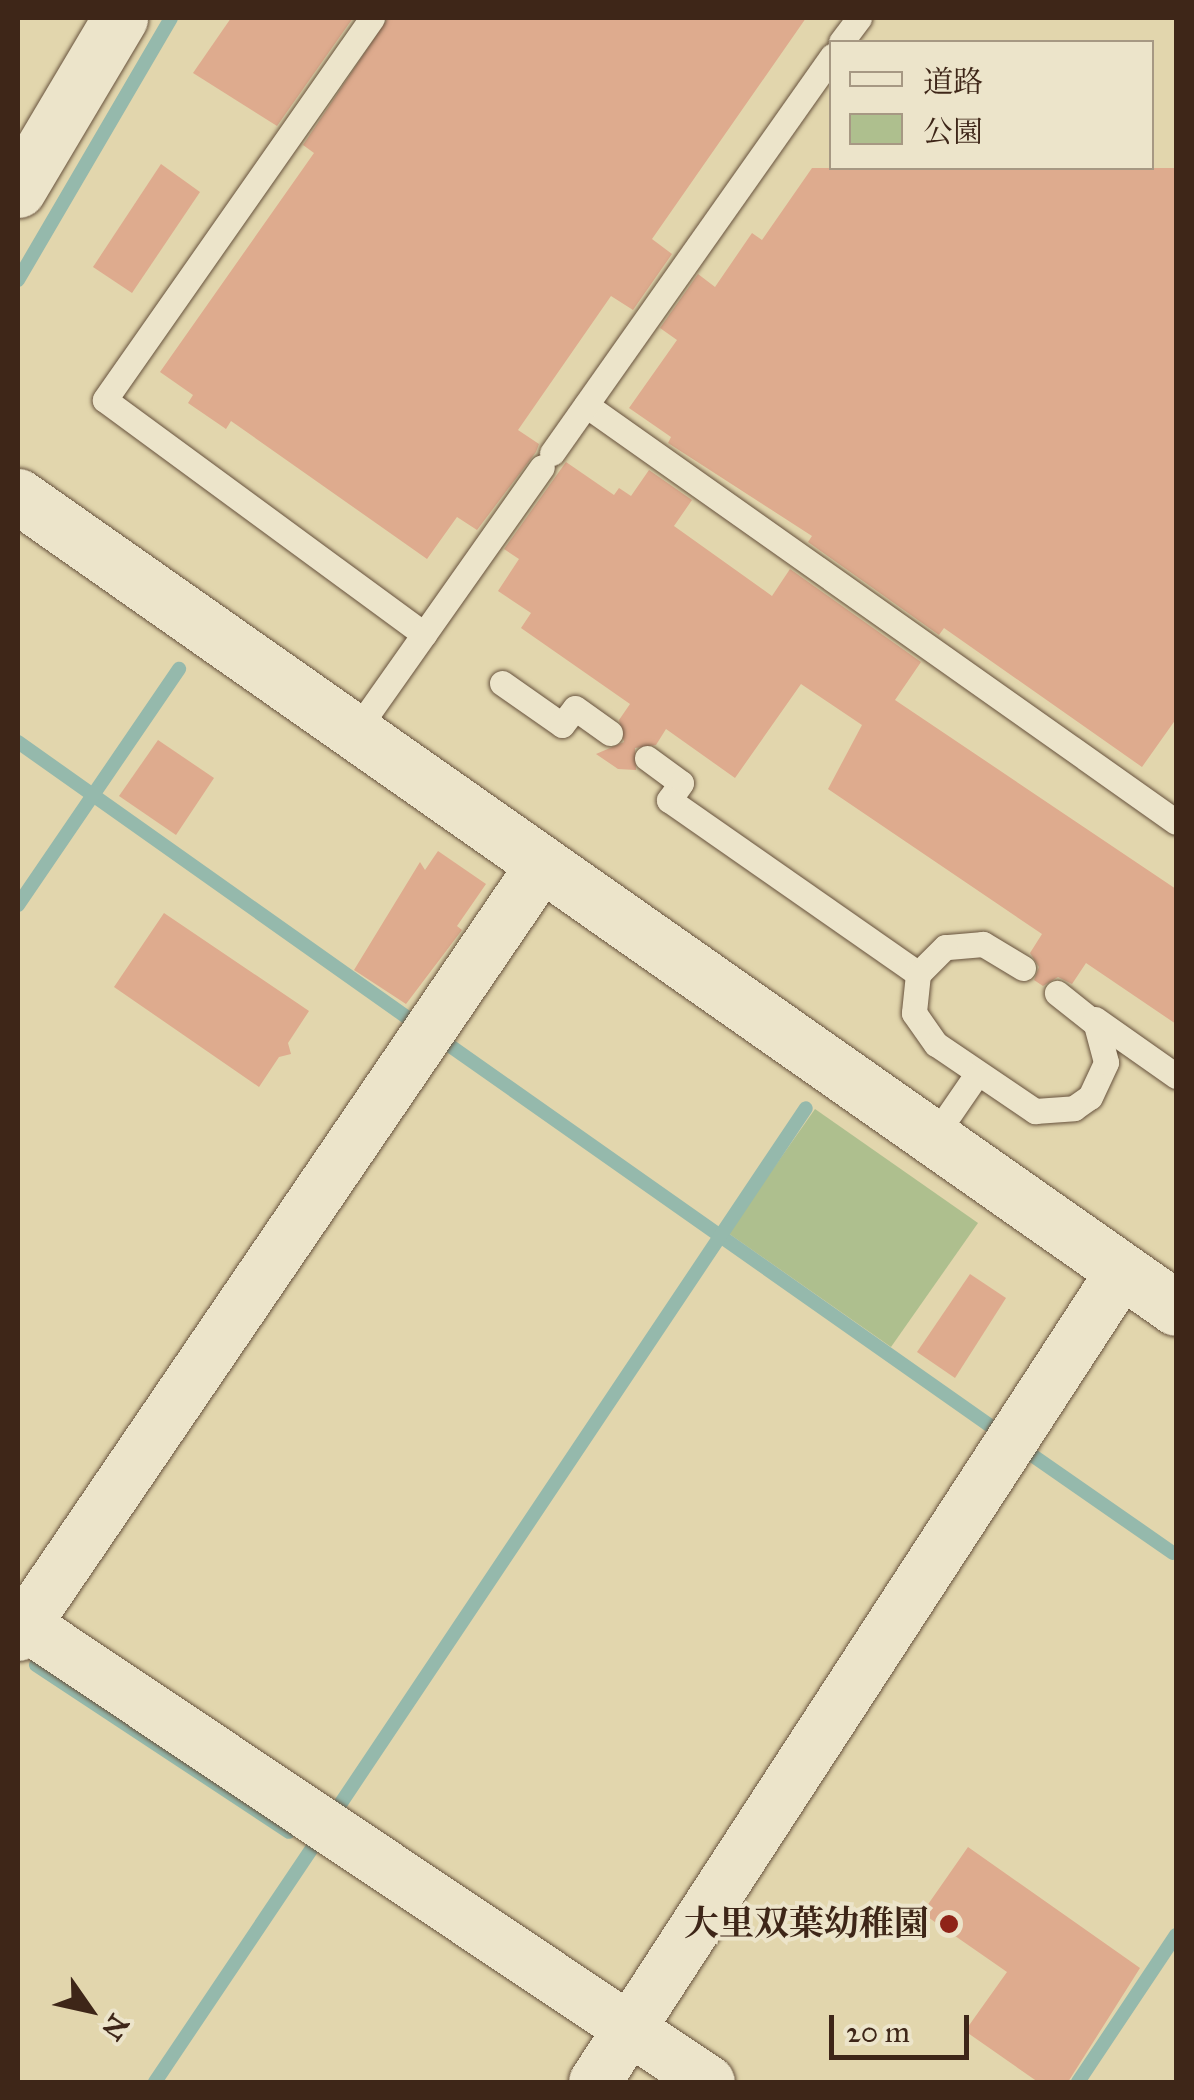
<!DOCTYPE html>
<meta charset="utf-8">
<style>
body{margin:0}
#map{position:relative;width:1194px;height:2100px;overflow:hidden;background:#e2d6ad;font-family:"IM FELL Great Primer","Noto Serif JP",serif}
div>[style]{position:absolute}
.green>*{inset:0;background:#aebf8e}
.stream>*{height:14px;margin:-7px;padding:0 7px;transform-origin:7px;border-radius:7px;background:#95b9ac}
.building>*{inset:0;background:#deab8e}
.roads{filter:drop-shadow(0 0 2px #67523d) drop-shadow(0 0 2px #67523d)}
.lane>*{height:25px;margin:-12.5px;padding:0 12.5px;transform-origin:12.5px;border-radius:12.5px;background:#ece4ca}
.street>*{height:52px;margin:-26px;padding:0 26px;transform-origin:26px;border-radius:26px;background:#ece4ca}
.secondary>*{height:55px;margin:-27.5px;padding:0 27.5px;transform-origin:27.5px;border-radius:27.5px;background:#ece4ca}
.dots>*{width:28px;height:28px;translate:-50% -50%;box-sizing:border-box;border:5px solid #ece4ca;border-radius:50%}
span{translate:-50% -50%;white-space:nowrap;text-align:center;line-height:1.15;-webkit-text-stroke:8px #ece4ca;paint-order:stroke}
.poi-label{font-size:35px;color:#3e2618;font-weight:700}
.right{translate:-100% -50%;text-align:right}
.frame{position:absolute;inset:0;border:20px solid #3e2618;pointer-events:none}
.legend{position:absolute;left:829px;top:40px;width:325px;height:130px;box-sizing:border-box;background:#ece4ca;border:2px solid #a69883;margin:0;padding:12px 18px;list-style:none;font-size:30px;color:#3e2618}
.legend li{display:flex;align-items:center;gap:20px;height:50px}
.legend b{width:50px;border:2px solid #a69883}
.north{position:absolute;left:40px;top:1960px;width:100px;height:100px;-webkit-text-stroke:8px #ece4ca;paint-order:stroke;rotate:124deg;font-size:28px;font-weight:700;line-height:40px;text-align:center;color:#3e2618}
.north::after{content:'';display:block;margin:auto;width:35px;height:45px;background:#3e2618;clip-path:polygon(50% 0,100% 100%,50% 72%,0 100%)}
.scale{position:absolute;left:829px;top:2015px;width:140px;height:45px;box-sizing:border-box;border:5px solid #3e2618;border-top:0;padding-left:12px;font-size:30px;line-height:35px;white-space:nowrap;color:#3e2618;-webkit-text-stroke:8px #ece4ca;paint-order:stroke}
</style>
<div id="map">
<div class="green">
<i style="clip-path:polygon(815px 1109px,978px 1223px,891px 1347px,728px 1233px)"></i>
</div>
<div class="stream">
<i style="left:18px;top:280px;width:303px;rotate:-59.7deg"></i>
<i style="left:18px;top:742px;width:479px;rotate:35.3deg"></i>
<i style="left:18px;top:905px;width:286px;rotate:-55.7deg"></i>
<i style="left:446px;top:1043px;width:664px;rotate:35.13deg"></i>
<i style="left:1029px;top:1453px;width:175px;rotate:34.8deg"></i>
<i style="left:36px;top:1665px;width:303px;rotate:33.4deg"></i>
<i style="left:337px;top:1809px;width:843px;rotate:-56.22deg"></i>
<i style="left:155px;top:2082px;width:282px;rotate:-56.1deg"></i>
<i style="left:1078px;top:2082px;width:177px;rotate:-56.3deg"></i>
</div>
<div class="building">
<i style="clip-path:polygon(231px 18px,353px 18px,277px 126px,193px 73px)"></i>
<i style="clip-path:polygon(388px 18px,806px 18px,652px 239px,672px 254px,633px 310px,611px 296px,518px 430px,539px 444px,536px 452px,477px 530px,457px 517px,427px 559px,231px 421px,226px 429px,188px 403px,193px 395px,160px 372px,314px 153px,303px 145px)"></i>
<i style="clip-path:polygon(161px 164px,200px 192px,132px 293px,93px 267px)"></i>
<i style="clip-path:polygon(812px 168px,1176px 168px,1176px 719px,1142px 767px,944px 628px,939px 635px,808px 542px,812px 536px,668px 443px,671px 437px,629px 408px,677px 340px,660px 328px,698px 274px,715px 287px,752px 233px,762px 240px)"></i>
<i style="clip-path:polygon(566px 462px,614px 495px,619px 488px,631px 496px,649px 470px,692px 500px,674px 526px,772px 596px,790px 569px,921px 662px,895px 700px,1176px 889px,1176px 1024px,1086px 963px,1072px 984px,1058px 977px,1043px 986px,1034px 980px,1039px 967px,1030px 953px,1042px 934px,828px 789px,862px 725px,801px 684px,735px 778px,666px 729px,656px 745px,635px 748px,636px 770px,618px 769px,596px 754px,624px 742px,619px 720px,630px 704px,521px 628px,531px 613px,498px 591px,519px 559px,504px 549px)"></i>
<i style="clip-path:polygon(158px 740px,214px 778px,176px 835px,119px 796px)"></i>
<i style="clip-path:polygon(438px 851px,486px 884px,457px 926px,462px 930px,406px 1004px,354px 970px,420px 862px,425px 870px)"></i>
<i style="clip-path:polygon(164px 913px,309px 1011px,288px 1043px,291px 1054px,279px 1057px,259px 1087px,114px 987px)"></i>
<i style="clip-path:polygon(970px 1274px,1006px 1298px,955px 1378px,917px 1352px)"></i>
<i style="clip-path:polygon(968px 1847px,1140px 1968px,1068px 2082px,1038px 2082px,965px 2031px,1007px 1972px,922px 1913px)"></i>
</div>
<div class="roads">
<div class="lane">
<i style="left:372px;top:18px;width:466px;rotate:125deg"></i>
<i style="left:105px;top:400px;width:396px;rotate:36.3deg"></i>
<i style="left:841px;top:42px;width:30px;rotate:-53deg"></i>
<i style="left:586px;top:405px;width:722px;rotate:35.25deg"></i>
<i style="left:552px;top:453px;width:486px;rotate:-54.8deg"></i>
<i style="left:502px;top:683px;width:73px;rotate:35deg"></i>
<i style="left:562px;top:725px;width:21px;rotate:-53deg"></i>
<i style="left:575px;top:708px;width:43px;rotate:35.5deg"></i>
<i style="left:355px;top:732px;width:324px;rotate:-54.8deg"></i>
<i style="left:647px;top:758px;width:42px;rotate:36.3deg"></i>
<i style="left:681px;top:783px;width:21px;rotate:125deg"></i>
<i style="left:669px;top:800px;width:304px;rotate:34.9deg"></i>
<i style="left:1023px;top:968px;width:47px;rotate:-149deg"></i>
<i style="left:983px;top:944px;width:38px;rotate:175deg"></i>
<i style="left:945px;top:947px;width:38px;rotate:135deg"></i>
<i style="left:918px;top:974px;width:39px;rotate:96deg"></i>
<i style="left:914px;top:1013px;width:38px;rotate:55deg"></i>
<i style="left:936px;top:1044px;width:120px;rotate:34.1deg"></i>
<i style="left:1035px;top:1111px;width:39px;rotate:-4deg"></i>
<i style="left:1074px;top:1108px;width:19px;rotate:-35deg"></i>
<i style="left:1090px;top:1097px;width:38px;rotate:-65deg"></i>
<i style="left:1106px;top:1062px;width:39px;rotate:-105deg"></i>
<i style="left:1096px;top:1024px;width:50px;rotate:-141.5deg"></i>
<i style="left:1095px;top:1019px;width:99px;rotate:35.1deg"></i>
<i style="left:933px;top:1138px;width:78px;rotate:-55.5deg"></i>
</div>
<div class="street">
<i style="left:18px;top:1620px;width:831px;rotate:33.77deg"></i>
<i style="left:18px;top:1635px;width:933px;rotate:-55.75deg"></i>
<i style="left:595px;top:2082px;width:969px;rotate:-56.97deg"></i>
</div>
<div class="secondary">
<i style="left:18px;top:190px;width:200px;rotate:-59.3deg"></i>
<i style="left:18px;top:496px;width:1414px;rotate:35.04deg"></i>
</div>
</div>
<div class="dots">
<i style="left:949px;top:1924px;background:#8f2418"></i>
</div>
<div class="poi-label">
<span class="right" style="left:929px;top:1924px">大里双葉幼稚園</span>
</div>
<div class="frame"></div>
<ul class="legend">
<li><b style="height:12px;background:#ece4ca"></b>道路</li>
<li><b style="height:28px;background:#aebf8e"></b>公園</li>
</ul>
<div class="north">N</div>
<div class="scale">20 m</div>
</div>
